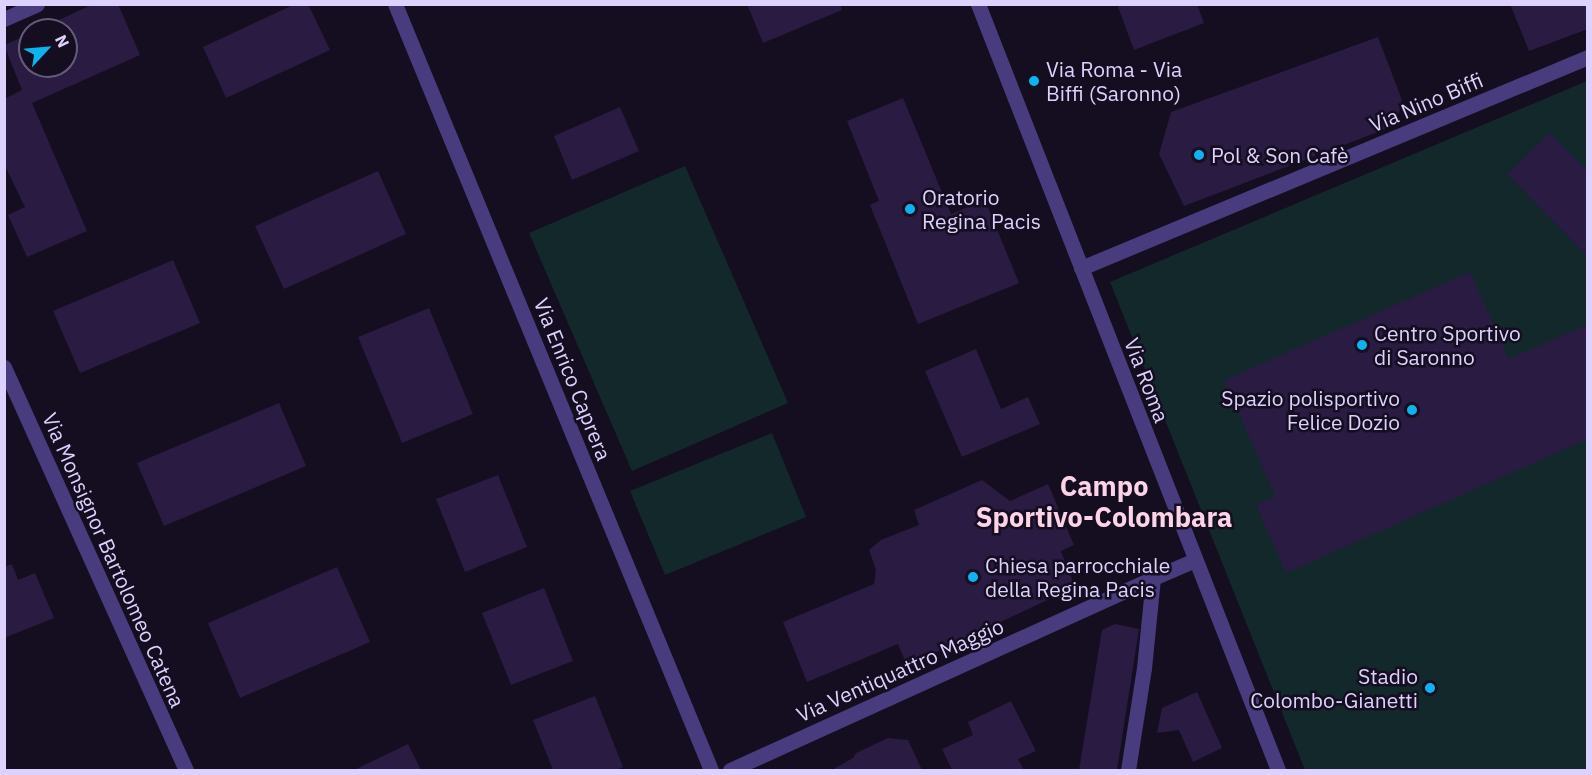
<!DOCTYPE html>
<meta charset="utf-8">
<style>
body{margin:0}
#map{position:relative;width:1592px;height:775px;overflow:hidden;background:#150e21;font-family:"IBM Plex Sans",sans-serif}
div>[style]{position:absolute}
.green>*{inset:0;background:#12282b}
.building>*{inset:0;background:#291b41}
.minor>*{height:15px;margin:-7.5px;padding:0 7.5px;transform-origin:7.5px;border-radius:7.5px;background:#493c7e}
.tertiary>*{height:15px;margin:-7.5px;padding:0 7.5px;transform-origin:7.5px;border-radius:7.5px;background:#493c7e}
.dots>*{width:16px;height:16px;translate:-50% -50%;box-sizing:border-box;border:3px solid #150e21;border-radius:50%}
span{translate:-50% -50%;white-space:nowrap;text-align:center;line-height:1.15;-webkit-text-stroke:5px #150e21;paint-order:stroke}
.poi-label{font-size:21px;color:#ddd1fd}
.left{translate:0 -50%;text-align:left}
.right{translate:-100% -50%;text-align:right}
.street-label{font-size:21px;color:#ddd1fd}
.district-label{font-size:27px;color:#fdd3e7;font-weight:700}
.frame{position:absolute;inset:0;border:6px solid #ddd1fd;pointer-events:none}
.north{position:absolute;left:18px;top:18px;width:60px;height:60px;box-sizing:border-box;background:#150e21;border:2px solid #655c79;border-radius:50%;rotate:64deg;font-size:16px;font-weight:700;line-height:24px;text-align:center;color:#ddd1fd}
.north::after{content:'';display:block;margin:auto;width:21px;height:27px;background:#0cb3ee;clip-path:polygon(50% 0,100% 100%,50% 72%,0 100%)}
</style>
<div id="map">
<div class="green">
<i style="clip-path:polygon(1587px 81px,1587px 770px,1305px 770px,1110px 282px)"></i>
<i style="clip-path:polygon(685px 166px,788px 403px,632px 471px,529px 233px)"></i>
<i style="clip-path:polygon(772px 433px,806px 517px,665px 575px,630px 491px)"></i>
</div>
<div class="building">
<i style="clip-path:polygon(93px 4px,118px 4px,140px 55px,32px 103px,87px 231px,27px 257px,8px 215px,25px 207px,4px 164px,4px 99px,22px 90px,4px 45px,30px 34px,30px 66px,66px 66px,66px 30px,38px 30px)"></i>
<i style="clip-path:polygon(295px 4px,308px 4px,330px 50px,226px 98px,203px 47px)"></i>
<i style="clip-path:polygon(747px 4px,840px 4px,842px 10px,763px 43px)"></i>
<i style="clip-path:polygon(1117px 4px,1197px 4px,1204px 23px,1134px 50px)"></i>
<i style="clip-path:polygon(1510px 4px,1588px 4px,1588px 29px,1529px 51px)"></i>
<i style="clip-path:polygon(1378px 37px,1402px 100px,1396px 125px,1184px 206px,1159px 154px,1171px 112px)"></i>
<i style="clip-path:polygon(903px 98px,951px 214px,985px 200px,1019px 283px,918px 324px,870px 205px,879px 201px,847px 121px)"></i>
<i style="clip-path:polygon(620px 107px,639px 151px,572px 180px,554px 136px)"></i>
<i style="clip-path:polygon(1550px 133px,1588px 172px,1588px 257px,1507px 174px)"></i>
<i style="clip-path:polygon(378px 171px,406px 234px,284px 289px,255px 226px)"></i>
<i style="clip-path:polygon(173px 260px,200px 323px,80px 373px,53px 311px)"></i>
<i style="clip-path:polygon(1470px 272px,1509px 359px,1588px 324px,1588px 439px,1286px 573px,1256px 505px,1275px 496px,1224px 380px)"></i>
<i style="clip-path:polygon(429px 308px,473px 414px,402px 443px,358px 337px)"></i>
<i style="clip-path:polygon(976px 349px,1001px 409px,1028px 397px,1040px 424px,962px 457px,925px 371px)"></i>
<i style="clip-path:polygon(279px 403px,306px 466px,164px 526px,137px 463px)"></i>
<i style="clip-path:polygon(498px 475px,527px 547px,465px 572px,436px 499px)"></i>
<i style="clip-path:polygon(982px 480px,1010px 501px,1048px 484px,1074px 545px,1061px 551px,1075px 587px,907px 666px,898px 644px,807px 682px,783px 622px,874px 584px,876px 570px,869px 550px,881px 540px,919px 525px,914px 510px)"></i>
<i style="clip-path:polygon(12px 564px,18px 580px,35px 573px,54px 618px,4px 638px,4px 567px)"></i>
<i style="clip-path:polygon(337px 567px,370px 642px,240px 698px,208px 623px)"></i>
<i style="clip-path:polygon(544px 588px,573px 661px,511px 685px,482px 613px)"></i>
<i style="clip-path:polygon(1115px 624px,1139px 629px,1117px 770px,1079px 770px,1102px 630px)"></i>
<i style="clip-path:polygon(1197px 692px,1222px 748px,1193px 762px,1179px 730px,1157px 733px,1162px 708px)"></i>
<i style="clip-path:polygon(595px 696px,623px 767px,616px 770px,553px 770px,533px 720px)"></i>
<i style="clip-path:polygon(1011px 701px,1036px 751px,1018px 759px,1024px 770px,952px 770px,942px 749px,973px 735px,968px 722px)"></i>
<i style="clip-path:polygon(888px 738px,908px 740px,922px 770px,832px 770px,853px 758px,856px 753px)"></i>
<i style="clip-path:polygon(408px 744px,421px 770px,354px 770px)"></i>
</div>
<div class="minor">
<i style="left:395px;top:4px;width:829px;rotate:67.58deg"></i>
<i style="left:978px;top:4px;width:823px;rotate:68.61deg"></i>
<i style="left:1081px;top:268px;width:549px;rotate:-22.6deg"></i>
<i style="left:4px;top:367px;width:442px;rotate:65.7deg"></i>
<i style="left:730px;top:770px;width:465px;rotate:-24.4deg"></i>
<i style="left:1128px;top:770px;width:103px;rotate:-81.1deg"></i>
<i style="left:1144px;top:668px;width:90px;rotate:-84.3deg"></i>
<i style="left:1153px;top:578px;width:46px;rotate:-23.2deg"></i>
</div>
<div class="tertiary">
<i style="left:4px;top:19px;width:36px;rotate:-24deg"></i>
</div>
<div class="dots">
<i style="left:1034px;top:81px;background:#0cb3ee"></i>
<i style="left:1199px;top:155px;background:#0cb3ee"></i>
<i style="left:910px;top:209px;background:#0cb3ee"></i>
<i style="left:1362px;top:345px;background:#0cb3ee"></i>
<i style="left:1412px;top:410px;background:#0cb3ee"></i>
<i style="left:973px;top:577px;background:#0cb3ee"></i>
<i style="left:1430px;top:688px;background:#0cb3ee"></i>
</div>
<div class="poi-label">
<span class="left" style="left:1046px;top:81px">Via Roma - Via<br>Biffi (Saronno)</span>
<span class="left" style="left:1211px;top:155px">Pol &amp; Son Cafè</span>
<span class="left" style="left:922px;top:209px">Oratorio<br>Regina Pacis</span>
<span class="left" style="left:1374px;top:345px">Centro Sportivo<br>di Saronno</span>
<span class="right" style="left:1400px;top:410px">Spazio polisportivo<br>Felice Dozio</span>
<span class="left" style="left:985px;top:577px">Chiesa parrocchiale<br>della Regina Pacis</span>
<span class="right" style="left:1418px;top:688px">Stadio<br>Colombo-Gianetti</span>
</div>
<div class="street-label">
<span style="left:1426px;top:102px;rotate:-23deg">Via Nino Biffi</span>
<span style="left:573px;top:379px;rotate:68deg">Via Enrico Caprera</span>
<span style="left:1147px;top:380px;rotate:69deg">Via Roma</span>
<span style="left:114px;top:560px;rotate:66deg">Via Monsignor Bartolomeo Catena</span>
<span style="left:900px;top:670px;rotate:-24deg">Via Ventiquattro Maggio</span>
</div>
<div class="district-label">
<span style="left:1104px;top:501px">Campo<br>Sportivo-Colombara</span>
</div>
<div class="frame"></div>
<div class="north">N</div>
</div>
